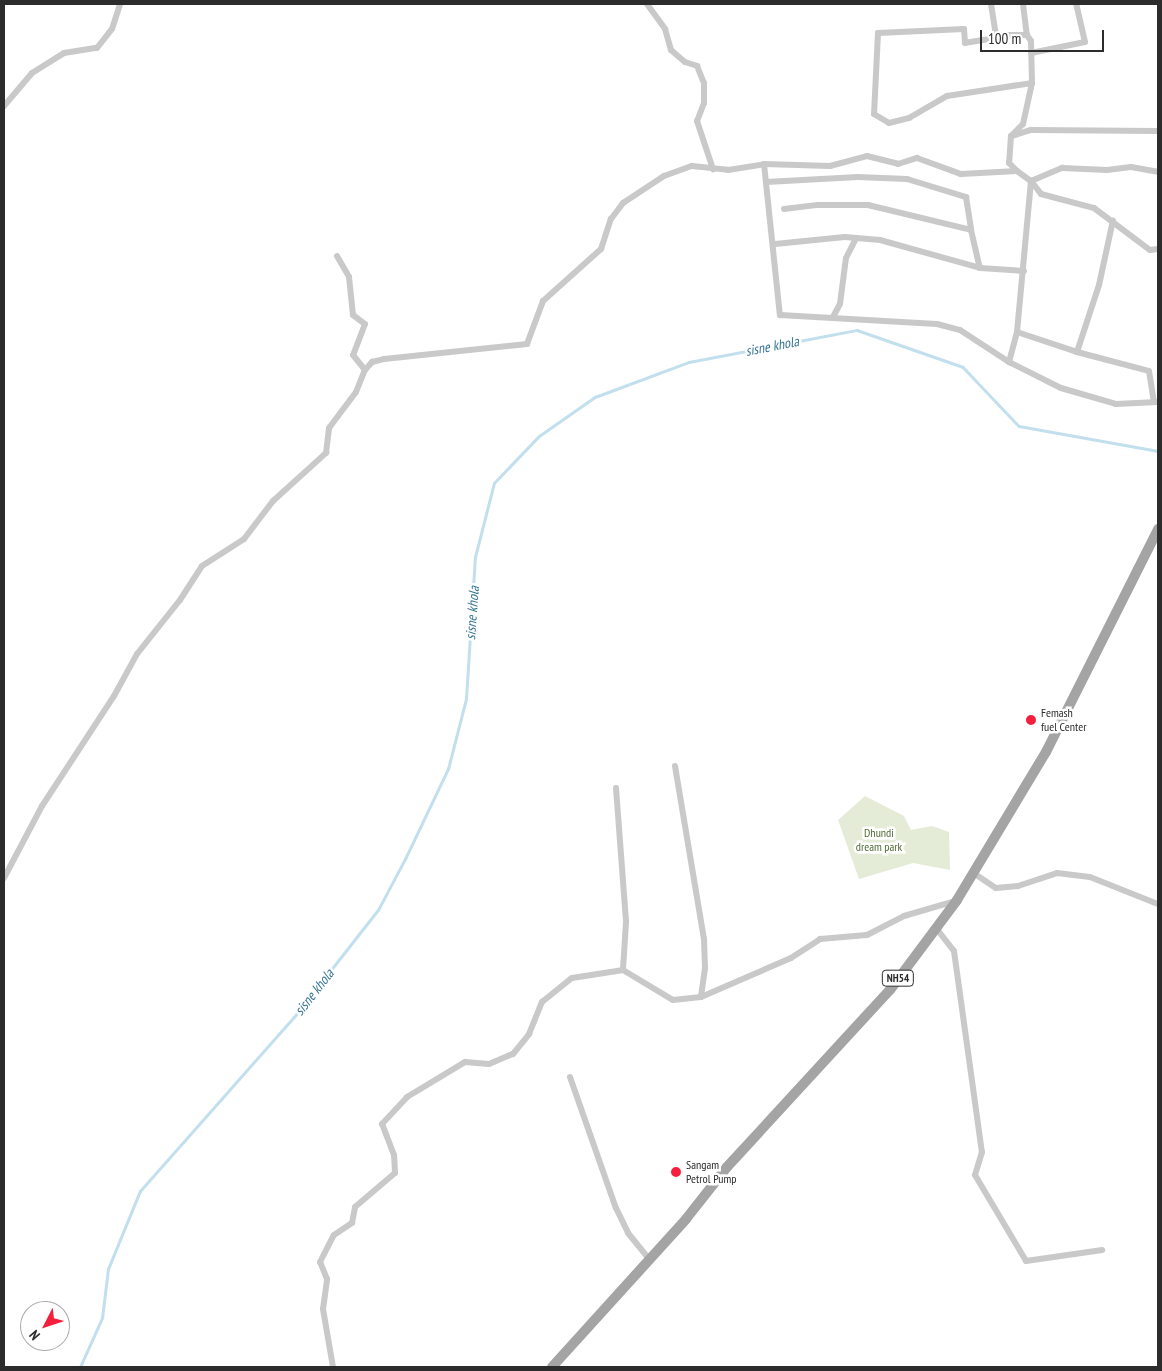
<!DOCTYPE html>
<style>
body{margin:0}
#map{position:relative;width:1162px;height:1371px;overflow:hidden;background:#fff;font-family:"PT Sans Narrow",sans-serif}
div>[style]{position:absolute}
.green>*{inset:0;background:#e4ecd8}
.stream>*{height:2.5px;margin:-1.25px;padding:0 1.25px;transform-origin:1.25px;border-radius:1.25px;background:#c2dfed}
.street>*{height:6px;margin:-3px;padding:0 3px;transform-origin:3px;border-radius:3px;background:#c9c9c9}
.primary>*{height:10px;margin:-5px;padding:0 5px;transform-origin:5px;border-radius:5px;background:#a4a4a4}
.dots>*{width:14px;height:14px;translate:-50% -50%;box-sizing:border-box;border:2px solid #fff;border-radius:50%}
span{translate:-50% -50%;white-space:nowrap;text-align:center;line-height:1.15;-webkit-text-stroke:5px #fff;paint-order:stroke}
.shield-label span{padding:1px 4px;background:#fff;border:1px solid;border-radius:4px;-webkit-text-stroke-width:0}
.shield-label{font-size:11px;color:#2c2c2c;font-weight:700}
.poi-label{font-size:12px;color:#2c2c2c}
.left{translate:0 -50%;text-align:left}
.park-label{font-size:12px;color:#526b37}
.water-label{font-size:14px;color:#357594;font-style:italic}
.frame{position:absolute;inset:0;border:5px solid #2c2c2c;pointer-events:none}
.north{position:absolute;left:20px;top:1301px;width:50px;height:50px;box-sizing:border-box;background:#fff;border:1px solid #ababab;border-radius:50%;rotate:229deg;font-size:14px;font-weight:700;line-height:20px;text-align:center;color:#2c2c2c}
.north::after{content:'';display:block;margin:auto;width:18px;height:22px;background:#f31f3c;clip-path:polygon(50% 0,100% 100%,50% 72%,0 100%)}
.scale{position:absolute;left:980px;top:30px;width:124px;height:22px;box-sizing:border-box;border:2px solid #2c2c2c;border-top:0;padding-left:6px;font-size:15px;line-height:18px;white-space:nowrap;color:#2c2c2c;-webkit-text-stroke:4px #fff;paint-order:stroke}
</style>
<div id="map">
<div class="green">
<i style="clip-path:polygon(865px 796px,904px 816px,911px 830px,932px 826px,949px 832px,950px 870px,913px 863px,859px 879px,838px 820px)"></i>
</div>
<div class="stream">
<i style="left:80px;top:1367px;width:54px;rotate:-65.8deg"></i>
<i style="left:102px;top:1318px;width:49px;rotate:-83deg"></i>
<i style="left:108px;top:1269px;width:84px;rotate:-67.7deg"></i>
<i style="left:140px;top:1191px;width:232px;rotate:-48.5deg"></i>
<i style="left:294px;top:1017px;width:136px;rotate:-51.9deg"></i>
<i style="left:378px;top:910px;width:58px;rotate:-62.1deg"></i>
<i style="left:405px;top:859px;width:100px;rotate:-64.5deg"></i>
<i style="left:448px;top:769px;width:72px;rotate:-75.6deg"></i>
<i style="left:466px;top:699px;width:142px;rotate:-86.4deg"></i>
<i style="left:475px;top:557px;width:76px;rotate:-75.6deg"></i>
<i style="left:494px;top:483px;width:65px;rotate:-46.2deg"></i>
<i style="left:539px;top:436px;width:68px;rotate:-34.9deg"></i>
<i style="left:595px;top:397px;width:100px;rotate:-20.4deg"></i>
<i style="left:689px;top:362px;width:171px;rotate:-10.8deg"></i>
<i style="left:857px;top:330px;width:112px;rotate:19.2deg"></i>
<i style="left:963px;top:367px;width:81px;rotate:46.5deg"></i>
<i style="left:1019px;top:426px;width:141px;rotate:10.2deg"></i>
</div>
<div class="street">
<i style="left:647px;top:4px;width:31px;rotate:54deg"></i>
<i style="left:665px;top:29px;width:22px;rotate:74deg"></i>
<i style="left:671px;top:50px;width:18px;rotate:41deg"></i>
<i style="left:685px;top:62px;width:13px;rotate:18deg"></i>
<i style="left:697px;top:66px;width:18px;rotate:68deg"></i>
<i style="left:704px;top:83px;width:20px;rotate:90deg"></i>
<i style="left:704px;top:103px;width:19px;rotate:111deg"></i>
<i style="left:697px;top:121px;width:51px;rotate:71.6deg"></i>
<i style="left:991px;top:4px;width:31px;rotate:81deg"></i>
<i style="left:996px;top:35px;width:31px"></i>
<i style="left:1027px;top:35px;width:7px;rotate:56deg"></i>
<i style="left:1031px;top:41px;width:42px;rotate:88.6deg"></i>
<i style="left:1032px;top:83px;width:42px;rotate:102.4deg"></i>
<i style="left:1023px;top:124px;width:17px;rotate:135deg"></i>
<i style="left:1011px;top:136px;width:27px;rotate:94deg"></i>
<i style="left:1009px;top:163px;width:11px;rotate:45deg"></i>
<i style="left:1023px;top:4px;width:31px;rotate:83deg"></i>
<i style="left:1002px;top:37px;width:37px;rotate:171deg"></i>
<i style="left:965px;top:43px;width:14px;rotate:-94deg"></i>
<i style="left:964px;top:29px;width:86px;rotate:177.3deg"></i>
<i style="left:878px;top:33px;width:81px;rotate:92.8deg"></i>
<i style="left:874px;top:114px;width:17px;rotate:31deg"></i>
<i style="left:889px;top:123px;width:21px;rotate:-14deg"></i>
<i style="left:909px;top:118px;width:44px;rotate:-30.1deg"></i>
<i style="left:947px;top:96px;width:86px;rotate:-8.7deg"></i>
<i style="left:1031px;top:53px;width:55px;rotate:-11.5deg"></i>
<i style="left:1085px;top:42px;width:39px;rotate:-103deg"></i>
<i style="left:4px;top:106px;width:43px;rotate:-49.7deg"></i>
<i style="left:32px;top:73px;width:38px;rotate:-32deg"></i>
<i style="left:64px;top:53px;width:33px;rotate:-9deg"></i>
<i style="left:97px;top:48px;width:24px;rotate:-52deg"></i>
<i style="left:112px;top:29px;width:26px;rotate:-72deg"></i>
<i style="left:1012px;top:136px;width:20px;rotate:-18deg"></i>
<i style="left:1031px;top:130px;width:127px;rotate:0.5deg"></i>
<i style="left:764px;top:164px;width:152px;rotate:84deg"></i>
<i style="left:780px;top:315px;width:157px;rotate:3.3deg"></i>
<i style="left:937px;top:324px;width:24px;rotate:15deg"></i>
<i style="left:960px;top:330px;width:59px;rotate:33.1deg"></i>
<i style="left:1009px;top:362px;width:58px;rotate:26.6deg"></i>
<i style="left:1061px;top:388px;width:57px;rotate:16.2deg"></i>
<i style="left:1116px;top:404px;width:42px;rotate:-2.7deg"></i>
<i style="left:1031px;top:181px;width:16px;rotate:52deg"></i>
<i style="left:1041px;top:194px;width:55px;rotate:14.8deg"></i>
<i style="left:1094px;top:208px;width:70px;rotate:36.9deg"></i>
<i style="left:1150px;top:250px;width:8px;rotate:-7deg"></i>
<i style="left:766px;top:182px;width:92px;rotate:-3.1deg"></i>
<i style="left:858px;top:177px;width:49px;rotate:2.3deg"></i>
<i style="left:907px;top:179px;width:62px;rotate:17deg"></i>
<i style="left:966px;top:197px;width:33px;rotate:81deg"></i>
<i style="left:784px;top:209px;width:34px;rotate:-7deg"></i>
<i style="left:818px;top:205px;width:50px"></i>
<i style="left:868px;top:205px;width:106px;rotate:13.6deg"></i>
<i style="left:971px;top:230px;width:39px;rotate:77deg"></i>
<i style="left:775px;top:244px;width:70px;rotate:-5.7deg"></i>
<i style="left:845px;top:237px;width:35px;rotate:5deg"></i>
<i style="left:880px;top:240px;width:104px;rotate:15.6deg"></i>
<i style="left:980px;top:268px;width:44px;rotate:3.9deg"></i>
<i style="left:337px;top:256px;width:24px;rotate:60deg"></i>
<i style="left:349px;top:277px;width:38px;rotate:84deg"></i>
<i style="left:353px;top:315px;width:15px;rotate:37deg"></i>
<i style="left:365px;top:324px;width:33px;rotate:111deg"></i>
<i style="left:353px;top:355px;width:19px;rotate:51deg"></i>
<i style="left:833px;top:317px;width:15px;rotate:-62deg"></i>
<i style="left:840px;top:304px;width:46px;rotate:-82.6deg"></i>
<i style="left:846px;top:258px;width:22px;rotate:-63deg"></i>
<i style="left:1017px;top:332px;width:63px;rotate:18.4deg"></i>
<i style="left:1077px;top:352px;width:74px;rotate:14.8deg"></i>
<i style="left:1149px;top:371px;width:31px;rotate:81deg"></i>
<i style="left:1077px;top:352px;width:71px;rotate:-71.8deg"></i>
<i style="left:1099px;top:285px;width:66px;rotate:-77.8deg"></i>
<i style="left:1009px;top:362px;width:31px;rotate:-75deg"></i>
<i style="left:1017px;top:332px;width:152px;rotate:-84.7deg"></i>
<i style="left:675px;top:766px;width:175px;rotate:80.5deg"></i>
<i style="left:704px;top:939px;width:29px;rotate:88deg"></i>
<i style="left:705px;top:968px;width:29px;rotate:98deg"></i>
<i style="left:616px;top:788px;width:134px;rotate:85.7deg"></i>
<i style="left:626px;top:922px;width:48px;rotate:93.6deg"></i>
<i style="left:975px;top:874px;width:25px;rotate:34deg"></i>
<i style="left:996px;top:888px;width:22px;rotate:-5deg"></i>
<i style="left:1018px;top:886px;width:41px;rotate:-18.4deg"></i>
<i style="left:1057px;top:873px;width:33px;rotate:7deg"></i>
<i style="left:1090px;top:877px;width:73px;rotate:21.7deg"></i>
<i style="left:4px;top:878px;width:81px;rotate:-62.2deg"></i>
<i style="left:42px;top:806px;width:131px;rotate:-56.8deg"></i>
<i style="left:114px;top:696px;width:48px;rotate:-61.3deg"></i>
<i style="left:137px;top:654px;width:69px;rotate:-51.5deg"></i>
<i style="left:180px;top:600px;width:40px;rotate:-57.1deg"></i>
<i style="left:202px;top:566px;width:50px;rotate:-32.7deg"></i>
<i style="left:244px;top:539px;width:48px;rotate:-52.7deg"></i>
<i style="left:273px;top:501px;width:72px;rotate:-42.2deg"></i>
<i style="left:326px;top:453px;width:25px;rotate:-83deg"></i>
<i style="left:329px;top:428px;width:45px;rotate:-53.1deg"></i>
<i style="left:356px;top:392px;width:24px;rotate:-68deg"></i>
<i style="left:365px;top:370px;width:11px;rotate:-49deg"></i>
<i style="left:372px;top:362px;width:12px;rotate:-14deg"></i>
<i style="left:384px;top:359px;width:144px;rotate:-6deg"></i>
<i style="left:527px;top:344px;width:46px;rotate:-69.6deg"></i>
<i style="left:543px;top:301px;width:78px;rotate:-41.9deg"></i>
<i style="left:601px;top:249px;width:32px;rotate:-72deg"></i>
<i style="left:611px;top:219px;width:20px;rotate:-53deg"></i>
<i style="left:623px;top:203px;width:49px;rotate:-33.4deg"></i>
<i style="left:664px;top:176px;width:30px;rotate:-20deg"></i>
<i style="left:692px;top:166px;width:36px;rotate:6deg"></i>
<i style="left:728px;top:170px;width:36px;rotate:-9deg"></i>
<i style="left:764px;top:164px;width:66px;rotate:1.7deg"></i>
<i style="left:830px;top:166px;width:38px;rotate:-15deg"></i>
<i style="left:867px;top:156px;width:32px;rotate:14deg"></i>
<i style="left:898px;top:164px;width:20px;rotate:-18deg"></i>
<i style="left:917px;top:158px;width:47px;rotate:20deg"></i>
<i style="left:961px;top:174px;width:56px;rotate:-3.1deg"></i>
<i style="left:1017px;top:171px;width:17px;rotate:36deg"></i>
<i style="left:1031px;top:181px;width:34px;rotate:-23deg"></i>
<i style="left:1062px;top:168px;width:45px;rotate:2.5deg"></i>
<i style="left:1107px;top:170px;width:24px;rotate:-7deg"></i>
<i style="left:1131px;top:167px;width:27px;rotate:10deg"></i>
<i style="left:936px;top:928px;width:29px;rotate:52deg"></i>
<i style="left:954px;top:951px;width:203px;rotate:82.1deg"></i>
<i style="left:982px;top:1152px;width:24px;rotate:107deg"></i>
<i style="left:975px;top:1175px;width:100px;rotate:59.3deg"></i>
<i style="left:1026px;top:1261px;width:77px;rotate:-8.2deg"></i>
<i style="left:570px;top:1077px;width:139px;rotate:70.7deg"></i>
<i style="left:616px;top:1208px;width:28px;rotate:64deg"></i>
<i style="left:628px;top:1233px;width:33px;rotate:51deg"></i>
<i style="left:333px;top:1367px;width:59px;rotate:-99.8deg"></i>
<i style="left:323px;top:1309px;width:30px;rotate:-82deg"></i>
<i style="left:327px;top:1279px;width:18px;rotate:-112deg"></i>
<i style="left:320px;top:1262px;width:30px;rotate:-63deg"></i>
<i style="left:334px;top:1235px;width:22px;rotate:-34deg"></i>
<i style="left:352px;top:1223px;width:16px;rotate:-79deg"></i>
<i style="left:355px;top:1207px;width:52px;rotate:-40.4deg"></i>
<i style="left:395px;top:1173px;width:18px;rotate:-93deg"></i>
<i style="left:394px;top:1155px;width:33px;rotate:-111deg"></i>
<i style="left:382px;top:1124px;width:37px;rotate:-47deg"></i>
<i style="left:407px;top:1097px;width:68px;rotate:-31.1deg"></i>
<i style="left:465px;top:1062px;width:24px;rotate:5deg"></i>
<i style="left:489px;top:1064px;width:26px;rotate:-23deg"></i>
<i style="left:513px;top:1054px;width:26px;rotate:-51deg"></i>
<i style="left:529px;top:1034px;width:35px;rotate:-68deg"></i>
<i style="left:542px;top:1002px;width:38px;rotate:-39deg"></i>
<i style="left:572px;top:978px;width:52px;rotate:-8.9deg"></i>
<i style="left:623px;top:970px;width:58px;rotate:31deg"></i>
<i style="left:673px;top:1000px;width:28px;rotate:-6deg"></i>
<i style="left:701px;top:997px;width:98px;rotate:-23.4deg"></i>
<i style="left:791px;top:958px;width:35px;rotate:-33deg"></i>
<i style="left:820px;top:939px;width:47px;rotate:-4.9deg"></i>
<i style="left:867px;top:935px;width:42px;rotate:-27.2deg"></i>
<i style="left:904px;top:916px;width:53px;rotate:-16.4deg"></i>
</div>
<div class="primary">
<i style="left:552px;top:1367px;width:200px;rotate:-47.8deg"></i>
<i style="left:686px;top:1219px;width:66px;rotate:-51.7deg"></i>
<i style="left:727px;top:1167px;width:241px;rotate:-47.4deg"></i>
<i style="left:890px;top:990px;width:112px;rotate:-53.3deg"></i>
<i style="left:957px;top:900px;width:173px;rotate:-59deg"></i>
<i style="left:1046px;top:752px;width:250px;rotate:-63.3deg"></i>
</div>
<div class="dots">
<i style="left:1031px;top:720px;background:#f31f3c"></i>
<i style="left:676px;top:1172px;background:#f31f3c"></i>
</div>
<div class="shield-label">
<span style="left:898px;top:978px">NH54</span>
</div>
<div class="poi-label">
<span class="left" style="left:1041px;top:720px">Femash<br>fuel Center</span>
<span class="left" style="left:686px;top:1172px">Sangam<br>Petrol Pump</span>
</div>
<div class="park-label">
<span style="left:879px;top:840px">Dhundi<br>dream park</span>
</div>
<div class="water-label">
<span style="left:772px;top:346px;rotate:-11deg">sisne khola</span>
<span style="left:472px;top:613px;rotate:-86deg">sisne khola</span>
<span style="left:314px;top:992px;rotate:-52deg">sisne khola</span>
</div>
<div class="frame"></div>
<div class="north">N</div>
<div class="scale">100 m</div>
</div>
